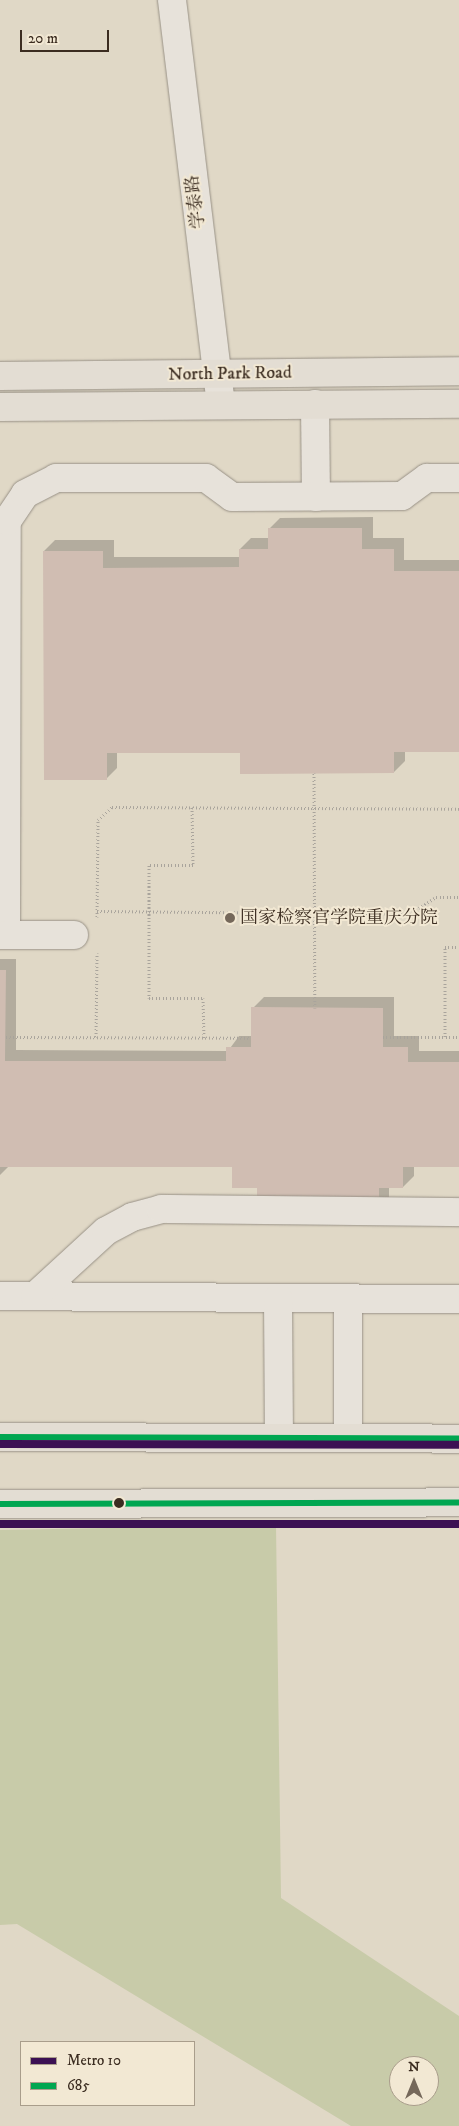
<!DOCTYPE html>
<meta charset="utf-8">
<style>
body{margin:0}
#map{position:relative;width:459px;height:2126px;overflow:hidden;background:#e0d8c6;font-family:"IM FELL DW Pica","Noto Serif SC",serif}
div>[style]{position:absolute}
.green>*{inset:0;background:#c8cba9}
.shadow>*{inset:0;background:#0003}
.building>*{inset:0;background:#d0bdb2}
.path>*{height:3px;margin-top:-1.5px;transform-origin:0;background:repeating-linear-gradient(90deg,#a9a49c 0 1px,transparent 0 3.5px)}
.roads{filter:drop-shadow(0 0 1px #989186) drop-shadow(0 0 1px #989186)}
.minor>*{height:28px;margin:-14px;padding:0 14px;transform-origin:14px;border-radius:14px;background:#e7e2da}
.major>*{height:28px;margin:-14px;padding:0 14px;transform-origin:14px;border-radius:14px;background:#e3ddd3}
.bus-1>*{height:6px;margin:-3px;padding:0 3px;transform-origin:3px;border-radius:3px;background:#00a651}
.metro-1>*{height:8px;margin:-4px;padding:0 4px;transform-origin:4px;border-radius:4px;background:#3c1053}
.dots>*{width:14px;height:14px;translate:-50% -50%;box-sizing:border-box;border:2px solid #f2e8d3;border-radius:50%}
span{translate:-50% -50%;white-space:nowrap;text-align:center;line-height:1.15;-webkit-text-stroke:4px #f2e8d3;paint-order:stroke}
.street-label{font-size:18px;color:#3b2c20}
.poi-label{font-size:18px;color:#3b2c20}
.left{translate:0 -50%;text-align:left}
.legend{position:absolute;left:20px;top:2041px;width:175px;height:65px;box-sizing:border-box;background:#f2e8d3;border:1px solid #a99d8b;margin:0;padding:6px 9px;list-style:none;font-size:15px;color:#3b2c20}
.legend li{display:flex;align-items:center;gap:10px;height:25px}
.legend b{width:25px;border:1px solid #a99d8b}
.north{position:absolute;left:389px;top:2056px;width:50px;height:50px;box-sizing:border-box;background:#f2e8d3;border:1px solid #a99d8b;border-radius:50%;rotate:0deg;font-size:14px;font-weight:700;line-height:20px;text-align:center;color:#3b2c20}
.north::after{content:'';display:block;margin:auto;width:18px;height:22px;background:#75685a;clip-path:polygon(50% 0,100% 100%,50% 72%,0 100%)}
.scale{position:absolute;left:20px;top:30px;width:89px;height:22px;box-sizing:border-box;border:2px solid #3b2c20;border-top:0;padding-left:6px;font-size:15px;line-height:18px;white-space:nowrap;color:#3b2c20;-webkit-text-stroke:4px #f2e8d3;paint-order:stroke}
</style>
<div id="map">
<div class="green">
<i style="clip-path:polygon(evenodd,276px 1525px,281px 1898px,459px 2016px,459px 2126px,351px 2126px,17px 1924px,0 1925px,0 1530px,276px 1525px,399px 2066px,429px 2066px,429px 2096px,399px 2096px,399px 2066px)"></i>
</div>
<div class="shadow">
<i style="clip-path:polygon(373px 517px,373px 538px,404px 538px,404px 560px,459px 560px,459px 751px,405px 751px,405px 761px,394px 772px,241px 752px,117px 752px,117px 768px,106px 779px,44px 551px,55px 540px,114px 540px,114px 557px,240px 557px,240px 549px,251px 538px,269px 538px,269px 529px,280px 518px)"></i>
<i style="clip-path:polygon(0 959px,16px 959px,16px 1050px,228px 1051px,239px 1036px,253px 1036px,253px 1008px,264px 997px,394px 997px,394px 1036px,419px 1036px,419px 1051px,459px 1051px,459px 1166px,414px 1166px,414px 1176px,403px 1187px,389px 1187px,389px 1210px,258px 1187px,233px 1165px,10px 1165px,0 1175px)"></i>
</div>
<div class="building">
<i style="clip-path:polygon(268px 528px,362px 528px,362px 549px,394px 549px,394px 571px,459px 571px,459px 752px,394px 752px,394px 773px,240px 774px,240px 753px,107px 753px,107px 780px,44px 780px,43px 551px,103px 551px,103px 568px,239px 567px,239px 549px,268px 549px)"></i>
<i style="clip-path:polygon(0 970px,6px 970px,5px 1061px,226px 1061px,226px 1047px,251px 1047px,251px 1007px,383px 1008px,383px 1047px,408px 1047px,408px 1062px,459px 1062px,459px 1167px,403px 1167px,403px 1188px,379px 1188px,379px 1223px,257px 1223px,257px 1188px,232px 1188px,232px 1167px,0 1167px)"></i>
</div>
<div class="path">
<i style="left:314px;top:773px;width:235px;rotate:89.8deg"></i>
<i style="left:192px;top:807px;width:58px;rotate:89deg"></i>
<i style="left:193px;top:865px;width:44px;rotate:180deg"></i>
<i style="left:149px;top:865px;width:133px;rotate:90deg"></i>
<i style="left:149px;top:998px;width:54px"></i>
<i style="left:203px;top:998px;width:40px;rotate:88.6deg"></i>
<i style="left:97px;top:911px;width:313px;rotate:0.5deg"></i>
<i style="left:410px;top:914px;width:31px;rotate:-33deg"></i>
<i style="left:436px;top:897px;width:23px"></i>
<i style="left:97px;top:917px;width:97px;rotate:-89.4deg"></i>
<i style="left:98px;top:820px;width:19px;rotate:-43deg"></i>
<i style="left:112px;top:807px;width:347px;rotate:0.3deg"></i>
<i style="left:6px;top:1037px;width:245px;rotate:0.2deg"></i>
<i style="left:96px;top:1037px;width:84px;rotate:-89.3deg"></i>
<i style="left:383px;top:1037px;width:76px"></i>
<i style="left:445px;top:1037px;width:90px;rotate:-90deg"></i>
<i style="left:445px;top:947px;width:14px"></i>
</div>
<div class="roads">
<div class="minor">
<i style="left:172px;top:0;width:407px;rotate:83.1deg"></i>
<i style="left:315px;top:404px;width:93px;rotate:89.4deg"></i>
<i style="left:0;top:935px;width:6px"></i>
<i style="left:6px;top:935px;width:414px;rotate:-89.9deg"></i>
<i style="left:7px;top:521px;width:32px;rotate:-56deg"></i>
<i style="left:25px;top:494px;width:35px;rotate:-27deg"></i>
<i style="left:56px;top:478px;width:150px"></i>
<i style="left:206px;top:478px;width:32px;rotate:36deg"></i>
<i style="left:232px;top:497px;width:170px;rotate:-0.3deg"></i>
<i style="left:402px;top:496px;width:31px;rotate:-36deg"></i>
<i style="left:427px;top:478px;width:32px"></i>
<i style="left:6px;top:935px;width:68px"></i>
<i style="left:0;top:1296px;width:459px;rotate:0.4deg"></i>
<i style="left:35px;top:1296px;width:96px;rotate:-42.5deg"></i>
<i style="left:106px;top:1231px;width:30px;rotate:-28deg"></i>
<i style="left:132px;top:1217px;width:30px;rotate:-15deg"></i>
<i style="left:161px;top:1209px;width:298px;rotate:0.6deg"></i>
<i style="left:278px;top:1298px;width:140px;rotate:89.6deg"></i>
<i style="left:348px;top:1298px;width:140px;rotate:90deg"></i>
</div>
<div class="major">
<i style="left:0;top:376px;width:459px;rotate:-0.6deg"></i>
<i style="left:0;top:407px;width:459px;rotate:-0.4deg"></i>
<i style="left:0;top:1437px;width:459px;rotate:0.2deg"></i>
<i style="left:0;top:1504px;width:459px;rotate:-0.2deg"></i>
</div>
</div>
<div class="bus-1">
<i style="left:0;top:1437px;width:459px;rotate:0.2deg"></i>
<i style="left:0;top:1504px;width:459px;rotate:-0.2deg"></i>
</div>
<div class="metro-1">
<i style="left:0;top:1444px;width:459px;rotate:0.1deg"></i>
<i style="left:0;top:1524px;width:459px"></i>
</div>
<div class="dots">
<i style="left:230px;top:918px;background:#75685a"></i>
<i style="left:119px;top:1503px;background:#3b2c20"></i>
</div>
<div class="street-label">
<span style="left:196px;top:202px;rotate:-97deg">学泰路</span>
<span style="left:230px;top:374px;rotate:-1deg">North Park Road</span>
</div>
<div class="poi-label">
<span class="left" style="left:240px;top:918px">国家检察官学院重庆分院</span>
</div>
<ul class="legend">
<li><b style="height:6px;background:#3c1053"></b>Metro 10</li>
<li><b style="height:6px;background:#00a651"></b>685</li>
</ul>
<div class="north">N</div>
<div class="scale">20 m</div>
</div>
